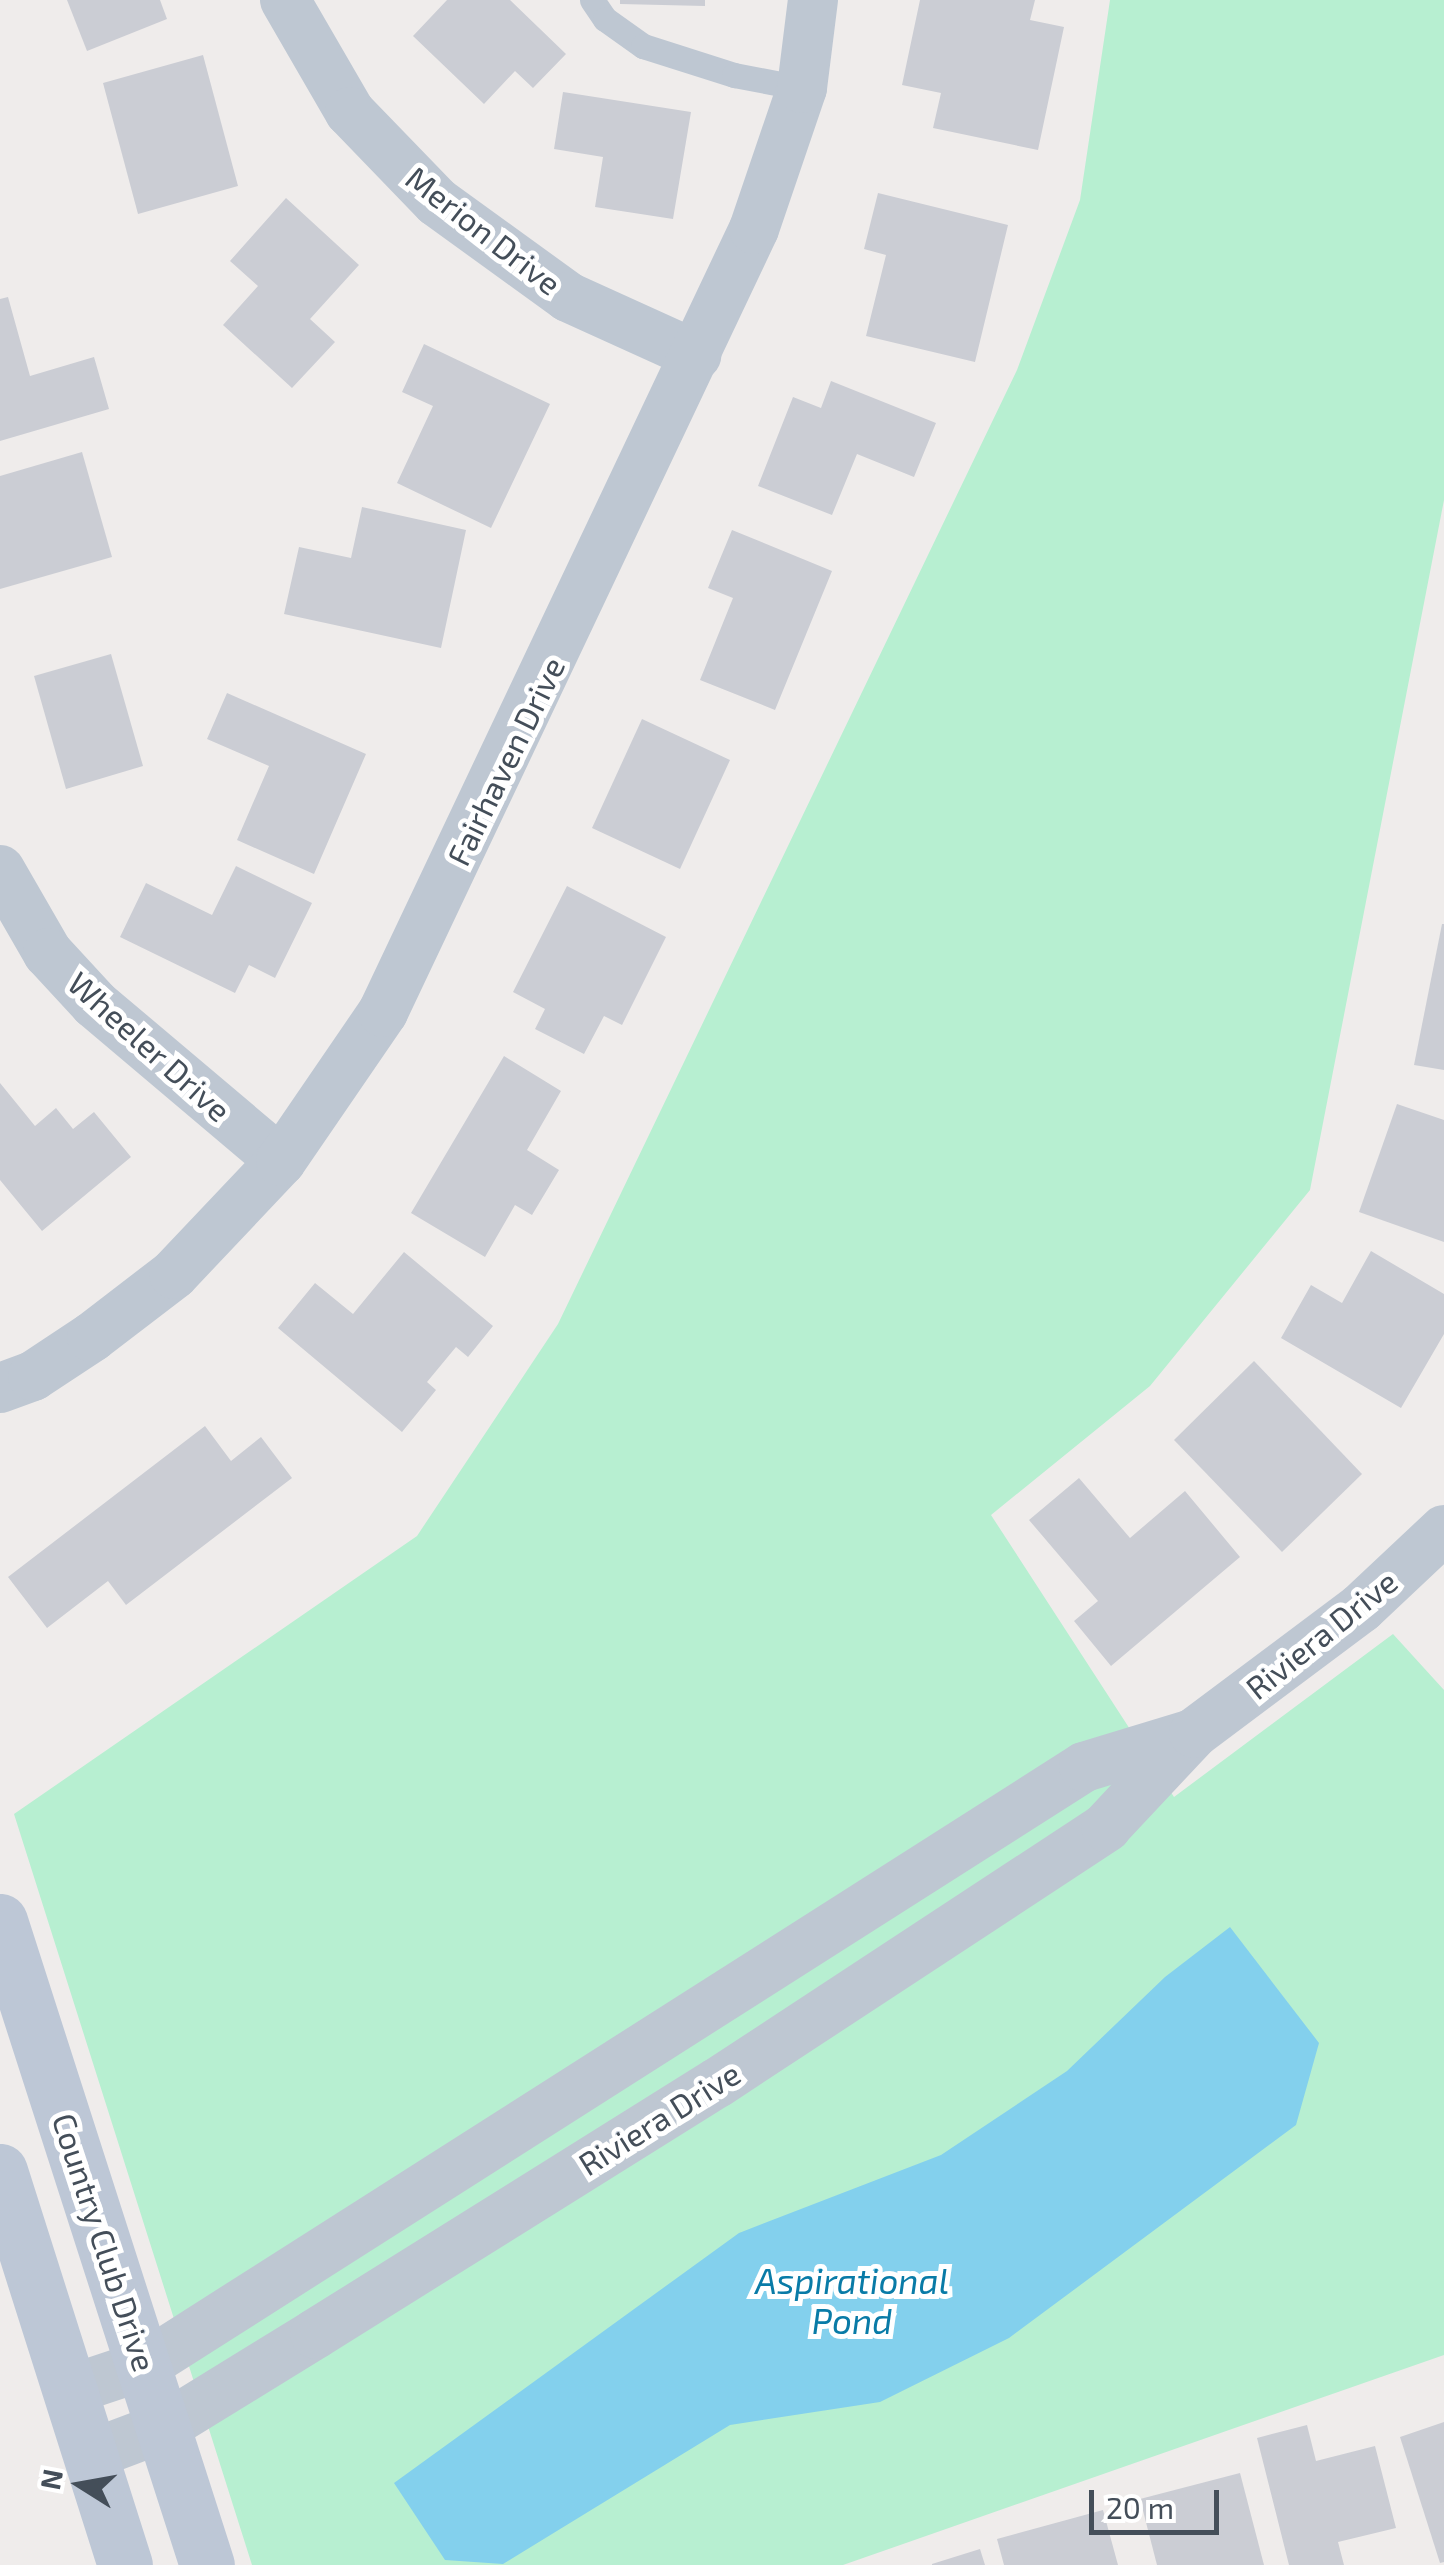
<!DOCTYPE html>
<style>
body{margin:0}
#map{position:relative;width:1444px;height:2565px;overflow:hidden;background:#efeceb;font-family:"Exo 2",sans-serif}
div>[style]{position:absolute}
.green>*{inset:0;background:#b7efd1}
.water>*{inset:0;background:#83d0ed}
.building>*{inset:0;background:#cbcdd4}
.lane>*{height:25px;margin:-12.5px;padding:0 12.5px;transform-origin:12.5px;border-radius:12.5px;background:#bec7d2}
.street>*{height:50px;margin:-25px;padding:0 25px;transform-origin:25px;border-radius:25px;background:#bec7d2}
.secondary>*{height:55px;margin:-27.5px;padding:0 27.5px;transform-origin:27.5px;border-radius:27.5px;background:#bdc7d6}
span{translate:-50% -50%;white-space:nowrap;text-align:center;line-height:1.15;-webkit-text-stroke:10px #fff;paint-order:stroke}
.street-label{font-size:32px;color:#444e59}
.water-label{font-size:35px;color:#097ba7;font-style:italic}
.north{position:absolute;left:30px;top:2435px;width:100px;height:100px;-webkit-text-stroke:8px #fff;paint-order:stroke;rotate:281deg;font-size:28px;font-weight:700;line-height:40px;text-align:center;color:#444e59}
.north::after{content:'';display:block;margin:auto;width:35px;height:45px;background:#444e59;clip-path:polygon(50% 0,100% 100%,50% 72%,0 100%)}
.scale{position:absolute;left:1089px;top:2490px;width:130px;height:45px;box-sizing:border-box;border:5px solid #444e59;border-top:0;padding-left:12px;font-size:30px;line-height:35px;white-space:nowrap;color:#444e59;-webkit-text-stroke:8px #fff;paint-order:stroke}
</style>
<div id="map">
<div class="green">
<i style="clip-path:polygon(1110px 0,1444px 0,1444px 500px,1310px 1190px,1150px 1386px,991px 1515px,1174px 1797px,1393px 1634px,1444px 1690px,1444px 2355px,843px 2565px,252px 2565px,14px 1814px,417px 1536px,558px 1324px,1017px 370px,1080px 200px)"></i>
</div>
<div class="water">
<i style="clip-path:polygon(1230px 1927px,1319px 2043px,1296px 2125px,1009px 2338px,880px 2402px,730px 2425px,503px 2564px,445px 2560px,394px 2483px,739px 2233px,941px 2155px,1067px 2071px,1165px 1977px)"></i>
</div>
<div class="building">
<i style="clip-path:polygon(67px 0,160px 0,167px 19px,87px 51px)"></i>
<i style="clip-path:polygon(447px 0,510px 0,566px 54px,533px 88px,515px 71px,484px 104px,413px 36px)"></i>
<i style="clip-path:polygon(620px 0,705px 0,705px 6px,620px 4px)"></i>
<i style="clip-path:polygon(920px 0,1035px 0,1030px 20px,1064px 27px,1038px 150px,933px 128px,941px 93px,902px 85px)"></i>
<i style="clip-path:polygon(203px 55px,238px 186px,138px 214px,103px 83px)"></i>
<i style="clip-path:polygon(563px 92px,691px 112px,673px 219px,595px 207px,603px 157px,554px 149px)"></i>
<i style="clip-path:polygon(878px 193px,1008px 225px,975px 362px,866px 336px,886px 255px,864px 249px)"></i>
<i style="clip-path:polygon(286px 198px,359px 265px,310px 319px,335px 342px,292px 388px,223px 325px,258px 286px,230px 261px)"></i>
<i style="clip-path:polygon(8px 297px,30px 376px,94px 357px,109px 409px,0 441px,0 299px)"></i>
<i style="clip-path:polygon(424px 344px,550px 404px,491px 528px,397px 483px,433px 406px,402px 392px)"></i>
<i style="clip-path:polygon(831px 381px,936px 423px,914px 477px,857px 454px,832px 515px,758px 486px,793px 397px,821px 408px)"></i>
<i style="clip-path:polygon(82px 452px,112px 557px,0 589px,0 476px)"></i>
<i style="clip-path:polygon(362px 507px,466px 530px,441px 648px,284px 614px,299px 547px,351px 558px)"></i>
<i style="clip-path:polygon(732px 530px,832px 571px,775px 710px,700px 680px,733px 598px,708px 588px)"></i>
<i style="clip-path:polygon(111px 654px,143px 766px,66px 789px,34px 676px)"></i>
<i style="clip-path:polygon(227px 693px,366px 754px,314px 874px,237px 840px,269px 766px,207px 739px)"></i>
<i style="clip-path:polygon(642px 719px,730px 760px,680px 869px,592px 828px)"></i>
<i style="clip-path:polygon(236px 866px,312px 903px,275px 978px,249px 965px,235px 993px,120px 937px,146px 883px,212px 915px)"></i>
<i style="clip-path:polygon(567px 886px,666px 937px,622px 1025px,604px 1016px,584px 1054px,535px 1029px,545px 1009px,513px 992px)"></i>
<i style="clip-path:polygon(1442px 924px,1444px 924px,1444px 1070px,1414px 1065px)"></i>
<i style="clip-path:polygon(504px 1056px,561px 1091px,527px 1150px,559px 1170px,532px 1215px,515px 1205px,485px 1257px,411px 1213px)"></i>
<i style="clip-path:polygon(0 1083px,35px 1126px,56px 1108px,73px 1129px,94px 1112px,131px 1157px,42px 1231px,0 1180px)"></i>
<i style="clip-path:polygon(1397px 1104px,1444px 1120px,1444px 1242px,1359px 1212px)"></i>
<i style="clip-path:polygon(1371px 1251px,1444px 1294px,1444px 1334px,1401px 1408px,1281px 1338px,1311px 1285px,1342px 1303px)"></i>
<i style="clip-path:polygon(404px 1252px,493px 1326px,468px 1357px,456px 1347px,427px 1382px,436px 1390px,402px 1432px,278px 1328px,315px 1283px,353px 1314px)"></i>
<i style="clip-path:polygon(1254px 1361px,1362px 1474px,1282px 1552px,1174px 1440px)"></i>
<i style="clip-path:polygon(205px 1426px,231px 1461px,261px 1437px,292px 1478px,126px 1605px,108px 1581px,47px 1628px,8px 1577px)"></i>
<i style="clip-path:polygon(1079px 1478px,1130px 1538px,1185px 1491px,1240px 1557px,1111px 1666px,1074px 1621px,1098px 1601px,1029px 1520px)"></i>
<i style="clip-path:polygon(1444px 2422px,1444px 2562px,1440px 2563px,1400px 2437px)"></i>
<i style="clip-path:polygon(1307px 2425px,1316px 2461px,1375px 2446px,1396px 2528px,1338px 2542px,1344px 2565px,1289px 2565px,1257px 2438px)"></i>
<i style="clip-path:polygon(1240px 2473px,1264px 2565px,1157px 2565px,1140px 2499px)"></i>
<i style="clip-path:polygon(1103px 2510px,1118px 2565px,1004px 2565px,997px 2539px)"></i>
<i style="clip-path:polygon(980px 2549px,985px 2565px,932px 2565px,932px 2564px)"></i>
</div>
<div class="lane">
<i style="left:592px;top:0;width:23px;rotate:56deg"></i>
<i style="left:605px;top:19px;width:47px;rotate:35.4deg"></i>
<i style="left:643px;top:46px;width:96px;rotate:17.7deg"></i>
<i style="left:734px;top:75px;width:69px;rotate:10.8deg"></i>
</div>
<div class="street">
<i style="left:285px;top:0;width:129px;rotate:59.9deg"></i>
<i style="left:350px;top:112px;width:125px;rotate:46deg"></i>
<i style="left:437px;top:202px;width:162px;rotate:35.9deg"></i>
<i style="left:568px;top:297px;width:141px;rotate:24.4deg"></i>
<i style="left:0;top:870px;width:96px;rotate:60deg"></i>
<i style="left:48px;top:953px;width:69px;rotate:47.3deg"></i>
<i style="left:95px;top:1004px;width:243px;rotate:40.2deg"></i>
<i style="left:0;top:1388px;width:35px;rotate:-20deg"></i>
<i style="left:33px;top:1376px;width:71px;rotate:-33.5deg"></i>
<i style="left:92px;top:1337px;width:103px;rotate:-37.5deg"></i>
<i style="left:174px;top:1274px;width:156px;rotate:-46.6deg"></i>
<i style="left:281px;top:1161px;width:181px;rotate:-55.6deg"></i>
<i style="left:383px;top:1012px;width:866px;rotate:-64.65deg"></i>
<i style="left:754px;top:229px;width:149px;rotate:-71.2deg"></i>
<i style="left:802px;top:88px;width:89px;rotate:-82.9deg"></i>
<i style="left:70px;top:2390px;width:79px;rotate:-18.4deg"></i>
<i style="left:145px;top:2365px;width:1113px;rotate:-32.49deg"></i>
<i style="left:1084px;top:1767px;width:110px;rotate:-16.9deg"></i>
<i style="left:90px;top:2455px;width:79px;rotate:-20.7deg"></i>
<i style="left:164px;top:2427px;width:177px;rotate:-31.6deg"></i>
<i style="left:315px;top:2334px;width:474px;rotate:-32deg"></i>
<i style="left:717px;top:2083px;width:466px;rotate:-33.3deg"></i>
<i style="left:1106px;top:1827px;width:129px;rotate:-46.9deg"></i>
<i style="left:1194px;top:1733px;width:209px;rotate:-36.8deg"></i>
<i style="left:1361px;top:1608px;width:114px;rotate:-43.2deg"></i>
</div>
<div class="secondary">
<i style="left:0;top:1921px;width:676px;rotate:72.18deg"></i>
<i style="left:0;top:2171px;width:413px;rotate:72.4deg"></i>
</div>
<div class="street-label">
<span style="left:484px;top:230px;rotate:38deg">Merion Drive</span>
<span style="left:505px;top:761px;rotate:-64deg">Fairhaven Drive</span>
<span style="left:150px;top:1046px;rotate:42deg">Wheeler Drive</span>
<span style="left:1321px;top:1634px;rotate:-39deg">Riviera Drive</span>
<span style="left:659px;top:2118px;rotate:-32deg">Riviera Drive</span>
<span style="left:105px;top:2242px;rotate:72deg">Country Club Drive</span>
</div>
<div class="water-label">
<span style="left:852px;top:2300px">Aspirational<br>Pond</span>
</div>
<div class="north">N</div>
<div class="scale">20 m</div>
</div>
